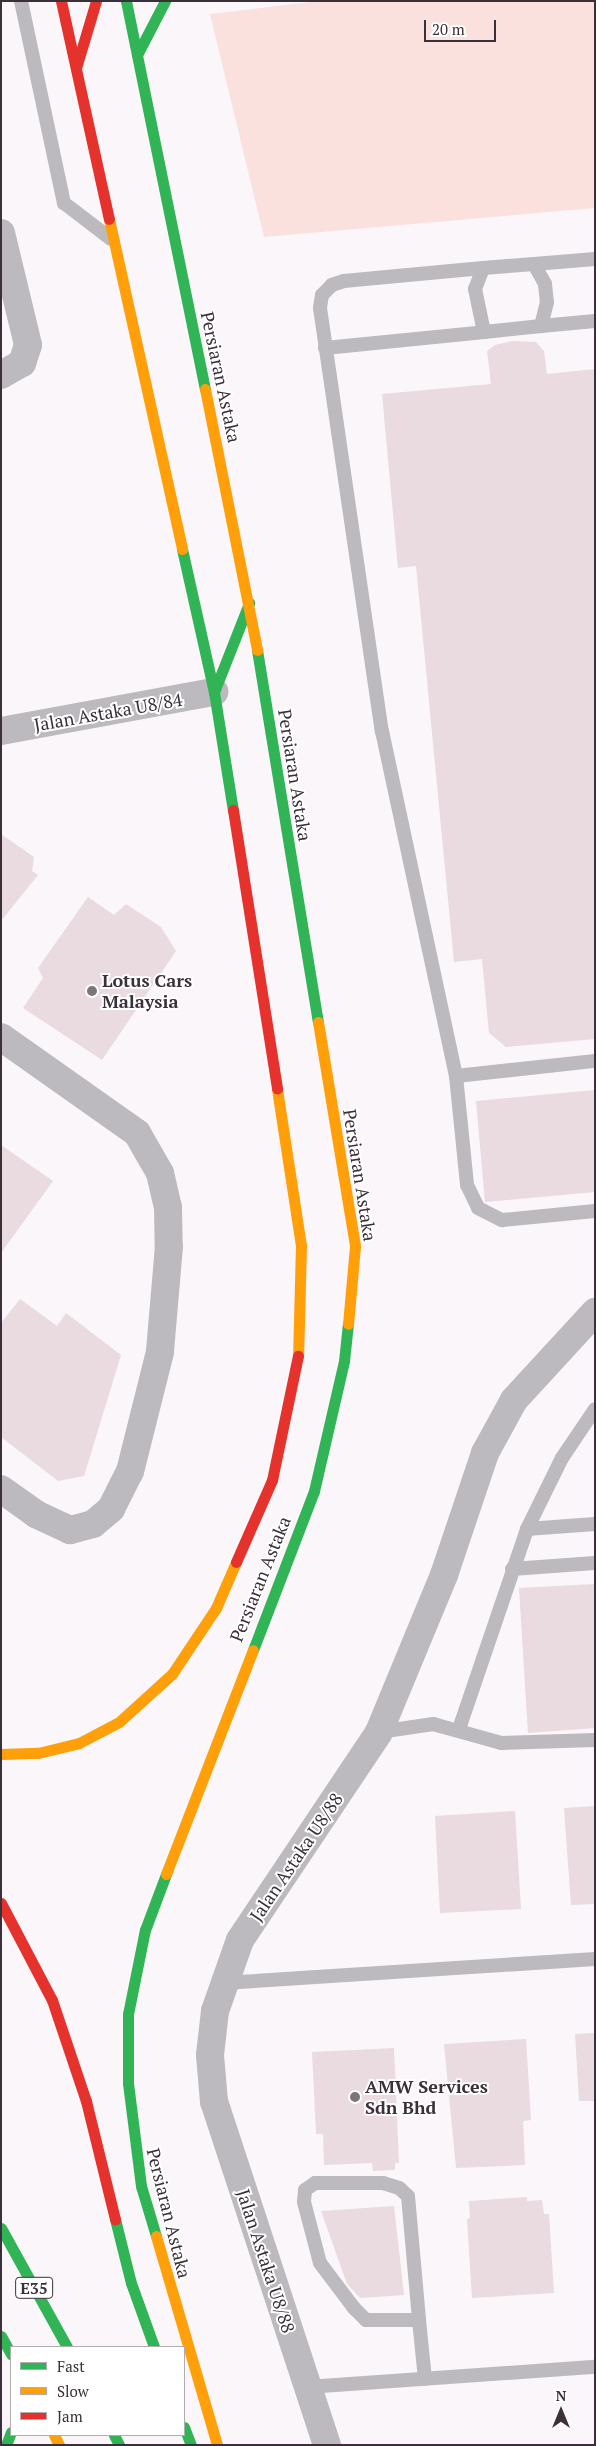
<!DOCTYPE html>
<style>
body{margin:0}
#map{position:relative;width:596px;height:2446px;overflow:hidden;background:#faf6f9;font-family:"PT Serif",serif}
div>[style]{position:absolute}
.green>*{inset:0;background:#fae1de}
.building>*{inset:0;background:#e9dbe0}
.lane>*{height:14px;margin:-7px;padding:0 7px;transform-origin:7px;border-radius:7px;background:#bcbabe}
.street>*{height:28px;margin:-14px;padding:0 14px;transform-origin:14px;border-radius:14px;background:#bcbabe}
.fast>*{height:11px;margin:-5.5px;padding:0 5.5px;transform-origin:5.5px;border-radius:5.5px;background:#30b455}
.slow>*{height:11px;margin:-5.5px;padding:0 5.5px;transform-origin:5.5px;border-radius:5.5px;background:#ff9f0a}
.jam>*{height:11px;margin:-5.5px;padding:0 5.5px;transform-origin:5.5px;border-radius:5.5px;background:#e5322d}
.dots>*{width:14px;height:14px;translate:-50% -50%;box-sizing:border-box;border:2px solid #fff;border-radius:50%}
span{translate:-50% -50%;white-space:nowrap;text-align:center;line-height:1.15;-webkit-text-stroke:4px #fff;paint-order:stroke}
.shield-label span{padding:1px 4px;background:#fff;border:1px solid;border-radius:4px;-webkit-text-stroke-width:0}
.shield-label{font-size:16px;color:#3b3039;font-weight:700}
.street-label{font-size:18px;color:#3b3039}
.poi-label{font-size:18px;color:#3b3039;font-weight:700}
.left{translate:0 -50%;text-align:left}
.frame{position:absolute;inset:0;border:2px solid #3b3039;pointer-events:none}
.legend{position:absolute;left:10px;top:2346px;width:175px;height:90px;box-sizing:border-box;background:#fff;border:1px solid #b1acb0;margin:0;padding:6px 9px;list-style:none;font-size:15px;color:#3b3039}
.legend li{display:flex;align-items:center;gap:10px;height:25px}
.legend b{width:25px;border:1px solid #b1acb0}
.north{position:absolute;left:536px;top:2386px;width:50px;height:50px;-webkit-text-stroke:4px #fff;paint-order:stroke;rotate:0deg;font-size:14px;font-weight:700;line-height:20px;text-align:center;color:#3b3039}
.north::after{content:'';display:block;margin:auto;width:18px;height:22px;background:#3b3039;clip-path:polygon(50% 0,100% 100%,50% 72%,0 100%)}
.scale{position:absolute;left:424px;top:20px;width:72px;height:22px;box-sizing:border-box;border:2px solid #3b3039;border-top:0;padding-left:6px;font-size:15px;line-height:18px;white-space:nowrap;color:#3b3039;-webkit-text-stroke:4px #fff;paint-order:stroke}
</style>
<div id="map">
<div class="green">
<i style="clip-path:polygon(319px 1px,595px 1px,595px 208px,264px 237px,210px 14px)"></i>
</div>
<div class="building">
<i style="clip-path:polygon(512px 341px,536px 342px,544px 351px,547px 374px,595px 369px,595px 1039px,506px 1047px,489px 1033px,482px 959px,454px 962px,416px 566px,398px 568px,382px 394px,491px 384px,487px 351px,495px 345px)"></i>
<i style="clip-path:polygon(1px 834px,34px 857px,32px 871px,38px 875px,1px 921px)"></i>
<i style="clip-path:polygon(88px 897px,114px 915px,126px 904px,161px 927px,176px 951px,102px 1060px,23px 1008px,43px 978px,38px 968px)"></i>
<i style="clip-path:polygon(595px 1090px,595px 1192px,485px 1202px,476px 1101px)"></i>
<i style="clip-path:polygon(1px 1145px,53px 1181px,1px 1253px)"></i>
<i style="clip-path:polygon(20px 1299px,57px 1326px,66px 1313px,121px 1355px,84px 1476px,58px 1481px,1px 1437px,1px 1323px)"></i>
<i style="clip-path:polygon(595px 1584px,595px 1728px,528px 1733px,519px 1588px)"></i>
<i style="clip-path:polygon(595px 1806px,595px 1904px,571px 1905px,564px 1808px)"></i>
<i style="clip-path:polygon(515px 1811px,521px 1909px,440px 1913px,435px 1816px)"></i>
<i style="clip-path:polygon(595px 2033px,595px 2101px,579px 2101px,575px 2034px)"></i>
<i style="clip-path:polygon(526px 2039px,531px 2120px,523px 2121px,525px 2165px,456px 2168px,444px 2044px)"></i>
<i style="clip-path:polygon(394px 2048px,399px 2163px,395px 2163px,395px 2170px,373px 2171px,372px 2163px,324px 2165px,323px 2134px,316px 2134px,312px 2052px)"></i>
<i style="clip-path:polygon(527px 2197px,527px 2201px,542px 2200px,544px 2214px,549px 2214px,554px 2293px,472px 2298px,467px 2219px,470px 2218px,469px 2201px)"></i>
<i style="clip-path:polygon(394px 2206px,404px 2295px,360px 2298px,347px 2284px,321px 2211px)"></i>
</div>
<div class="lane">
<i style="left:21px;top:1px;width:207px;rotate:78deg"></i>
<i style="left:64px;top:203px;width:59px;rotate:37.5deg"></i>
<i style="left:534px;top:264px;width:23px;rotate:61deg"></i>
<i style="left:545px;top:284px;width:18px;rotate:84deg"></i>
<i style="left:547px;top:302px;width:25px;rotate:104deg"></i>
<i style="left:541px;top:326px;width:57px;rotate:174deg"></i>
<i style="left:484px;top:332px;width:44px;rotate:-101.8deg"></i>
<i style="left:475px;top:289px;width:22px;rotate:-69deg"></i>
<i style="left:483px;top:268px;width:51px;rotate:-4.5deg"></i>
<i style="left:534px;top:264px;width:61px;rotate:-4.7deg"></i>
<i style="left:483px;top:268px;width:140px;rotate:174.7deg"></i>
<i style="left:344px;top:281px;width:13px;rotate:162deg"></i>
<i style="left:332px;top:285px;width:14px;rotate:135deg"></i>
<i style="left:322px;top:295px;width:13px;rotate:99deg"></i>
<i style="left:320px;top:308px;width:428px;rotate:81.7deg"></i>
<i style="left:382px;top:731px;width:353px;rotate:77.9deg"></i>
<i style="left:456px;top:1076px;width:110px;rotate:84.2deg"></i>
<i style="left:467px;top:1185px;width:25px;rotate:64deg"></i>
<i style="left:478px;top:1208px;width:27px;rotate:27deg"></i>
<i style="left:502px;top:1220px;width:93px;rotate:-5.5deg"></i>
<i style="left:541px;top:326px;width:54px;rotate:-5.3deg"></i>
<i style="left:325px;top:348px;width:160px;rotate:-5.7deg"></i>
<i style="left:456px;top:1076px;width:140px;rotate:-6.2deg"></i>
<i style="left:527px;top:1529px;width:68px;rotate:-4.2deg"></i>
<i style="left:512px;top:1569px;width:83px;rotate:-4.1deg"></i>
<i style="left:459px;top:1729px;width:211px;rotate:-71.2deg"></i>
<i style="left:527px;top:1529px;width:79px;rotate:-63.8deg"></i>
<i style="left:562px;top:1458px;width:59px;rotate:-56deg"></i>
<i style="left:379px;top:1732px;width:55px;rotate:-8.4deg"></i>
<i style="left:433px;top:1724px;width:71px;rotate:15.6deg"></i>
<i style="left:501px;top:1743px;width:94px;rotate:-1.8deg"></i>
<i style="left:224px;top:1983px;width:372px;rotate:-3.7deg"></i>
<i style="left:419px;top:2320px;width:53px;rotate:180deg"></i>
<i style="left:366px;top:2320px;width:17px;rotate:-135deg"></i>
<i style="left:354px;top:2308px;width:56px;rotate:-127.1deg"></i>
<i style="left:320px;top:2263px;width:63px;rotate:-104.7deg"></i>
<i style="left:304px;top:2202px;width:12px;rotate:-85deg"></i>
<i style="left:305px;top:2190px;width:12px;rotate:-35deg"></i>
<i style="left:315px;top:2183px;width:68px"></i>
<i style="left:383px;top:2183px;width:17px;rotate:17deg"></i>
<i style="left:399px;top:2188px;width:12px;rotate:42deg"></i>
<i style="left:408px;top:2196px;width:124px;rotate:84.9deg"></i>
<i style="left:419px;top:2320px;width:59px;rotate:84.2deg"></i>
<i style="left:307px;top:2387px;width:289px;rotate:-4deg"></i>
</div>
<div class="street">
<i style="left:1px;top:233px;width:115px;rotate:76.4deg"></i>
<i style="left:28px;top:345px;width:19px;rotate:108deg"></i>
<i style="left:22px;top:363px;width:24px;rotate:150deg"></i>
<i style="left:1px;top:731px;width:217px;rotate:-10.4deg"></i>
<i style="left:1px;top:1037px;width:166px;rotate:35.2deg"></i>
<i style="left:137px;top:1133px;width:46px;rotate:60.1deg"></i>
<i style="left:160px;top:1173px;width:35px;rotate:77deg"></i>
<i style="left:168px;top:1207px;width:39px;rotate:89deg"></i>
<i style="left:169px;top:1246px;width:106px;rotate:94.9deg"></i>
<i style="left:160px;top:1352px;width:123px;rotate:104.1deg"></i>
<i style="left:130px;top:1471px;width:42px;rotate:116.6deg"></i>
<i style="left:111px;top:1509px;width:23px;rotate:140deg"></i>
<i style="left:93px;top:1524px;width:24px;rotate:165deg"></i>
<i style="left:70px;top:1530px;width:38px;rotate:-155deg"></i>
<i style="left:36px;top:1514px;width:43px;rotate:-144.5deg"></i>
<i style="left:327px;top:2445px;width:361px;rotate:-108.2deg"></i>
<i style="left:214px;top:2102px;width:47px;rotate:-94.9deg"></i>
<i style="left:210px;top:2055px;width:44px;rotate:-83.5deg"></i>
<i style="left:215px;top:2011px;width:75px;rotate:-70.6deg"></i>
<i style="left:240px;top:1940px;width:250px;rotate:-56.2deg"></i>
<i style="left:379px;top:1732px;width:170px;rotate:-67.5deg"></i>
<i style="left:444px;top:1575px;width:129px;rotate:-71.4deg"></i>
<i style="left:485px;top:1453px;width:60px;rotate:-61.3deg"></i>
<i style="left:514px;top:1400px;width:120px;rotate:-47.4deg"></i>
</div>
<div class="fast">
<i style="left:126px;top:1px;width:396px;rotate:78.5deg"></i>
<i style="left:137px;top:55px;width:61px;rotate:-62.6deg"></i>
<i style="left:182px;top:549px;width:147px;rotate:77.4deg"></i>
<i style="left:214px;top:692px;width:120px;rotate:80.9deg"></i>
<i style="left:257px;top:650px;width:377px;rotate:80.7deg"></i>
<i style="left:214px;top:692px;width:96px;rotate:-68.5deg"></i>
<i style="left:253px;top:1650px;width:170px;rotate:-69deg"></i>
<i style="left:314px;top:1491px;width:133px;rotate:-77deg"></i>
<i style="left:344px;top:1361px;width:37px;rotate:-84deg"></i>
<i style="left:115px;top:2219px;width:66px;rotate:76deg"></i>
<i style="left:131px;top:2283px;width:68px;rotate:70.2deg"></i>
<i style="left:1px;top:2228px;width:136px;rotate:61deg"></i>
<i style="left:156px;top:2236px;width:52px;rotate:-106.7deg"></i>
<i style="left:141px;top:2186px;width:104px;rotate:-97.2deg"></i>
<i style="left:128px;top:2083px;width:69px;rotate:-90deg"></i>
<i style="left:128px;top:2014px;width:86px;rotate:-78.6deg"></i>
<i style="left:145px;top:1930px;width:60px;rotate:-69.4deg"></i>
<i style="left:1px;top:2336px;width:21px;rotate:61deg"></i>
<i style="left:184px;top:2427px;width:19px;rotate:69deg"></i>
<i style="left:114px;top:2435px;width:11px;rotate:63deg"></i>
<i style="left:6px;top:2445px;width:14px;rotate:-69deg"></i>
</div>
<div class="slow">
<i style="left:109px;top:219px;width:338px;rotate:77.5deg"></i>
<i style="left:205px;top:389px;width:266px;rotate:78.7deg"></i>
<i style="left:318px;top:1022px;width:227px;rotate:80.6deg"></i>
<i style="left:355px;top:1246px;width:78px;rotate:95.1deg"></i>
<i style="left:277px;top:1089px;width:158px;rotate:81.3deg"></i>
<i style="left:301px;top:1245px;width:111px;rotate:91.5deg"></i>
<i style="left:1px;top:1754px;width:37px;rotate:-2deg"></i>
<i style="left:38px;top:1753px;width:42px;rotate:-13.7deg"></i>
<i style="left:79px;top:1743px;width:45px;rotate:-27.7deg"></i>
<i style="left:119px;top:1722px;width:72px;rotate:-42.2deg"></i>
<i style="left:172px;top:1674px;width:79px;rotate:-56.3deg"></i>
<i style="left:216px;top:1608px;width:50px;rotate:-66.5deg"></i>
<i style="left:166px;top:1874px;width:240px;rotate:-68.8deg"></i>
<i style="left:156px;top:2236px;width:218px;rotate:73.7deg"></i>
<i style="left:54px;top:2435px;width:11px;rotate:63deg"></i>
</div>
<div class="jam">
<i style="left:61px;top:1px;width:223px;rotate:77.6deg"></i>
<i style="left:76px;top:68px;width:70px;rotate:-73.4deg"></i>
<i style="left:233px;top:810px;width:282px;rotate:81deg"></i>
<i style="left:236px;top:1562px;width:90px;rotate:-66.3deg"></i>
<i style="left:272px;top:1480px;width:127px;rotate:-78.2deg"></i>
<i style="left:1px;top:1903px;width:110px;rotate:62.3deg"></i>
<i style="left:52px;top:2000px;width:107px;rotate:71.4deg"></i>
<i style="left:86px;top:2101px;width:122px;rotate:76.2deg"></i>
</div>
<div class="dots">
<i style="left:92px;top:991px;background:#7e757c"></i>
<i style="left:355px;top:2097px;background:#7e757c"></i>
</div>
<div class="shield-label">
<span style="left:34px;top:2288px">E35</span>
</div>
<div class="street-label">
<span style="left:221px;top:377px;rotate:78deg">Persiaran Astaka</span>
<span style="left:108px;top:712px;rotate:-10deg">Jalan Astaka U8/84</span>
<span style="left:295px;top:775px;rotate:81deg">Persiaran Astaka</span>
<span style="left:360px;top:1175px;rotate:81deg">Persiaran Astaka</span>
<span style="left:260px;top:1579px;rotate:-68deg">Persiaran Astaka</span>
<span style="left:296px;top:1857px;rotate:-56deg">Jalan Astaka U8/88</span>
<span style="left:169px;top:2213px;rotate:76deg">Persiaran Astaka</span>
<span style="left:266px;top:2261px;rotate:72deg">Jalan Astaka U8/88</span>
</div>
<div class="poi-label">
<span class="left" style="left:102px;top:991px">Lotus Cars<br>Malaysia</span>
<span class="left" style="left:365px;top:2097px">AMW Services<br>Sdn Bhd</span>
</div>
<div class="frame"></div>
<ul class="legend">
<li><b style="height:6px;background:#30b455"></b>Fast</li>
<li><b style="height:6px;background:#ff9f0a"></b>Slow</li>
<li><b style="height:6px;background:#e5322d"></b>Jam</li>
</ul>
<div class="north">N</div>
<div class="scale">20 m</div>
</div>
